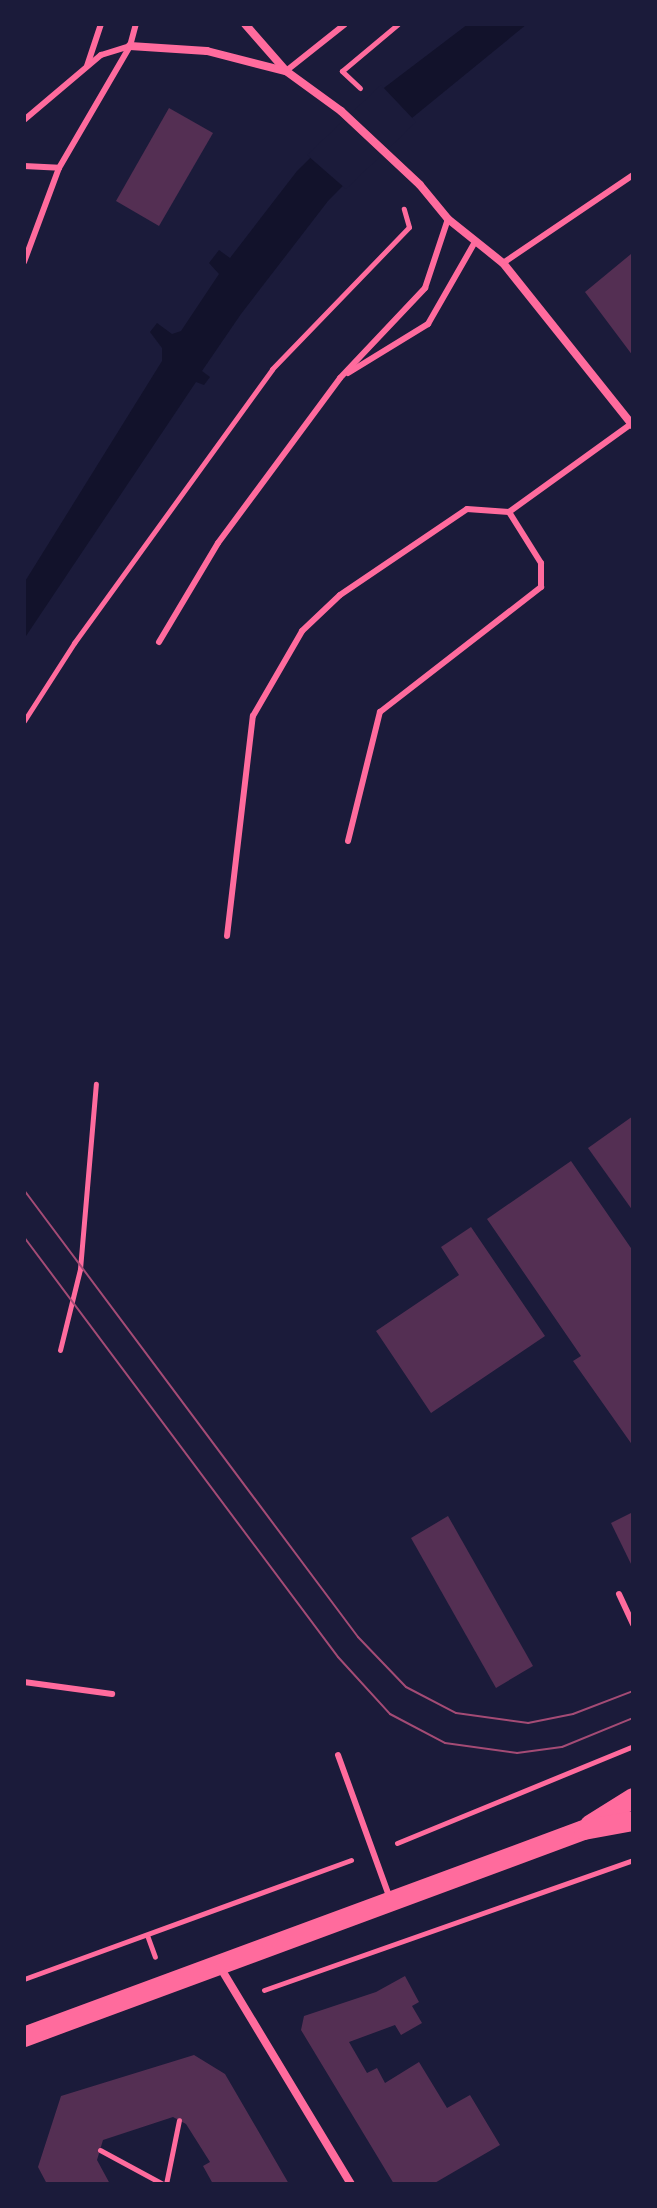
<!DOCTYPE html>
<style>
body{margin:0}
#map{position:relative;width:657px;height:2208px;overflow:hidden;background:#1b1b3a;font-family:Barlow,sans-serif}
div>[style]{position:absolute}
.water>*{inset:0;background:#12122b}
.pier>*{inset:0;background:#1b1b3a}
.building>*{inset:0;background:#542f53}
.path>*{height:5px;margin:-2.5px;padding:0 2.5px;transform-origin:2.5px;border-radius:2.5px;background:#ff6b9d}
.service>*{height:6px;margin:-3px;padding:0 3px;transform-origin:3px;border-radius:3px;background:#ff6b9d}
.minor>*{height:8px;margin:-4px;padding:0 4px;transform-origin:4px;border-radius:4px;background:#ff6b9d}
.primary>*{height:20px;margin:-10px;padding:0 10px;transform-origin:10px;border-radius:10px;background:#ff6b9d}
.tram>*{height:2px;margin:-1px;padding:0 1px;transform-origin:1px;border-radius:1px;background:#a44b75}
span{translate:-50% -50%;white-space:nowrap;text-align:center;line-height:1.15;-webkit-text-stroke:8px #1b1b3a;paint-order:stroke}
.frame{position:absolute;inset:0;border:26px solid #1b1b3a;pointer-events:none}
</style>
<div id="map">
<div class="water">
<i style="clip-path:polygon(468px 24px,527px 24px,401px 127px,328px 201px,241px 314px,202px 371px,210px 377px,204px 385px,196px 382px,24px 639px,24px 583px,162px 361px,162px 348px,150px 332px,157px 323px,172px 334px,181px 331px,219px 274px,209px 263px,219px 250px,230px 258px,297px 171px,372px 97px)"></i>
</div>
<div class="pier">
<i style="clip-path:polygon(381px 85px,416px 122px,346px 189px,307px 155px)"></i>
</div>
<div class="building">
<i style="clip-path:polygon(169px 108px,213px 133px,159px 226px,116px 201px)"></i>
<i style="clip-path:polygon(631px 254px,633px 257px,633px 356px,585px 292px)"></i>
<i style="clip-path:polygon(633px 1116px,633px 1211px,588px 1148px)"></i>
<i style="clip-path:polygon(571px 1161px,633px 1251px,633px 1446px,573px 1361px,581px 1356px,487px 1219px)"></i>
<i style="clip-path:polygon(471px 1227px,545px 1336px,431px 1413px,376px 1331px,459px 1275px,441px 1247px)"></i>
<i style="clip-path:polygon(633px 1512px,633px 1568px,611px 1523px)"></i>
<i style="clip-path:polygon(448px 1516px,533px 1666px,496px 1688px,411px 1538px)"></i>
<i style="clip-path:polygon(405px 1976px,419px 2002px,412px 2006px,422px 2023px,401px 2035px,395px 2025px,349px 2042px,367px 2073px,377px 2068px,385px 2083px,419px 2062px,447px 2108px,470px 2095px,500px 2145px,433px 2184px,394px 2184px,301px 2030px,304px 2016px,376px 1992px)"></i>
<i style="clip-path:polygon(194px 2055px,225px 2074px,289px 2184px,213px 2184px,203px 2166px,210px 2162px,186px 2124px,173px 2117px,103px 2140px,97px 2160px,110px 2184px,47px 2184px,38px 2167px,61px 2096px)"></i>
</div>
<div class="path">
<i style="left:360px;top:88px;width:25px;rotate:-137deg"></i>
<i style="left:342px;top:71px;width:73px;rotate:-40deg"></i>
<i style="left:24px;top:721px;width:93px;rotate:-57.3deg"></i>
<i style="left:74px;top:643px;width:338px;rotate:-54.1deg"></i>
<i style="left:272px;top:369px;width:197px;rotate:-46deg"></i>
<i style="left:409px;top:227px;width:19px;rotate:-106deg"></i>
<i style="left:60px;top:1350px;width:83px;rotate:-76.1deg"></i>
<i style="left:80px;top:1269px;width:186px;rotate:-85.1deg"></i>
<i style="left:397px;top:1843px;width:255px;rotate:-22.3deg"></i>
<i style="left:147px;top:1935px;width:23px;rotate:70deg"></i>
<i style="left:24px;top:1979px;width:348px;rotate:-20deg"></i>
<i style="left:264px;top:1990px;width:391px;rotate:-19.4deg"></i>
<i style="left:100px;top:2150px;width:72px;rotate:28.4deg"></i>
<i style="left:166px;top:2184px;width:65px;rotate:-78.5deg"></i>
</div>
<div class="service">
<i style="left:87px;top:66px;width:44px;rotate:-71.6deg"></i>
<i style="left:286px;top:71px;width:75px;rotate:-38.5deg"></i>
<i style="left:24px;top:120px;width:101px;rotate:-40.2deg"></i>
<i style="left:101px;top:55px;width:30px;rotate:-17deg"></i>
<i style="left:24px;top:166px;width:35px;rotate:3deg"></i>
<i style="left:24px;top:262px;width:100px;rotate:-69.6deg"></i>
<i style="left:59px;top:168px;width:141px;rotate:-59.8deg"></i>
<i style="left:130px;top:46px;width:23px;rotate:-75deg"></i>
<i style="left:503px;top:263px;width:157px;rotate:-34.1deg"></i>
<i style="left:348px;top:373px;width:94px;rotate:-31.5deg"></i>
<i style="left:428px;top:324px;width:95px;rotate:-60.2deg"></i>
<i style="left:159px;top:642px;width:115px;rotate:-59.2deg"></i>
<i style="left:218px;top:543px;width:205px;rotate:-53.5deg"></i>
<i style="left:340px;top:378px;width:124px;rotate:-46.6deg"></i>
<i style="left:425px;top:288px;width:73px;rotate:-71.6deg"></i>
<i style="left:348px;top:841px;width:133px;rotate:-76.1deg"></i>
<i style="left:380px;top:712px;width:204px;rotate:-37.8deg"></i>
<i style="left:541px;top:587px;width:24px;rotate:-90deg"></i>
<i style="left:541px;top:563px;width:60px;rotate:-122.1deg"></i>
<i style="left:509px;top:512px;width:150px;rotate:-35.8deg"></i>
<i style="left:227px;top:936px;width:222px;rotate:-83.3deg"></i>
<i style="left:253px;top:716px;width:98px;rotate:-60deg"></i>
<i style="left:302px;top:631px;width:52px;rotate:-43.5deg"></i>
<i style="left:340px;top:595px;width:153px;rotate:-34.1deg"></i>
<i style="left:467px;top:509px;width:42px;rotate:4.1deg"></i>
<i style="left:619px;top:1594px;width:33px;rotate:65deg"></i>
<i style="left:24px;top:1682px;width:89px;rotate:7.8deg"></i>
<i style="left:338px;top:1755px;width:153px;rotate:70.1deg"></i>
</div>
<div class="minor">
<i style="left:245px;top:24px;width:62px;rotate:48.9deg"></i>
<i style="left:286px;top:71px;width:68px;rotate:36deg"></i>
<i style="left:341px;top:111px;width:108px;rotate:43.1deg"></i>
<i style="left:420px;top:185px;width:44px;rotate:50.5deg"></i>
<i style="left:448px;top:219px;width:70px;rotate:38.7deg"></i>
<i style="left:503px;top:263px;width:208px;rotate:51.4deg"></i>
<i style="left:130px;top:46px;width:77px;rotate:3.7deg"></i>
<i style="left:207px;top:51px;width:81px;rotate:14.4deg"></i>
<i style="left:220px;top:1967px;width:253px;rotate:58.9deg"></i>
</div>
<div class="primary">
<i style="left:590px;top:1825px;width:51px;rotate:-32.1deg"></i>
<i style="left:24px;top:2037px;width:597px;rotate:-20.29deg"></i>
<i style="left:584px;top:1830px;width:50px;rotate:-10.4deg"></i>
</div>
<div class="tram">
<i style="left:24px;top:1190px;width:558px;rotate:53.23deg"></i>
<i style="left:358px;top:1637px;width:69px;rotate:46.2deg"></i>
<i style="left:406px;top:1687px;width:56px;rotate:27.5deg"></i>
<i style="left:456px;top:1713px;width:73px;rotate:7.9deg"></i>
<i style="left:528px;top:1723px;width:46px;rotate:-11.3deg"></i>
<i style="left:573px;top:1714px;width:64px;rotate:-21deg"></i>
<i style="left:24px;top:1237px;width:524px;rotate:53.22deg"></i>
<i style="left:338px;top:1657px;width:77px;rotate:47.6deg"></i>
<i style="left:390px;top:1714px;width:62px;rotate:27.8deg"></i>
<i style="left:445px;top:1743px;width:73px;rotate:7.9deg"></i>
<i style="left:517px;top:1753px;width:45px;rotate:-7.6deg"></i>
<i style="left:562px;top:1747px;width:77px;rotate:-22.2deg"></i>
</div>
<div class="frame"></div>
</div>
